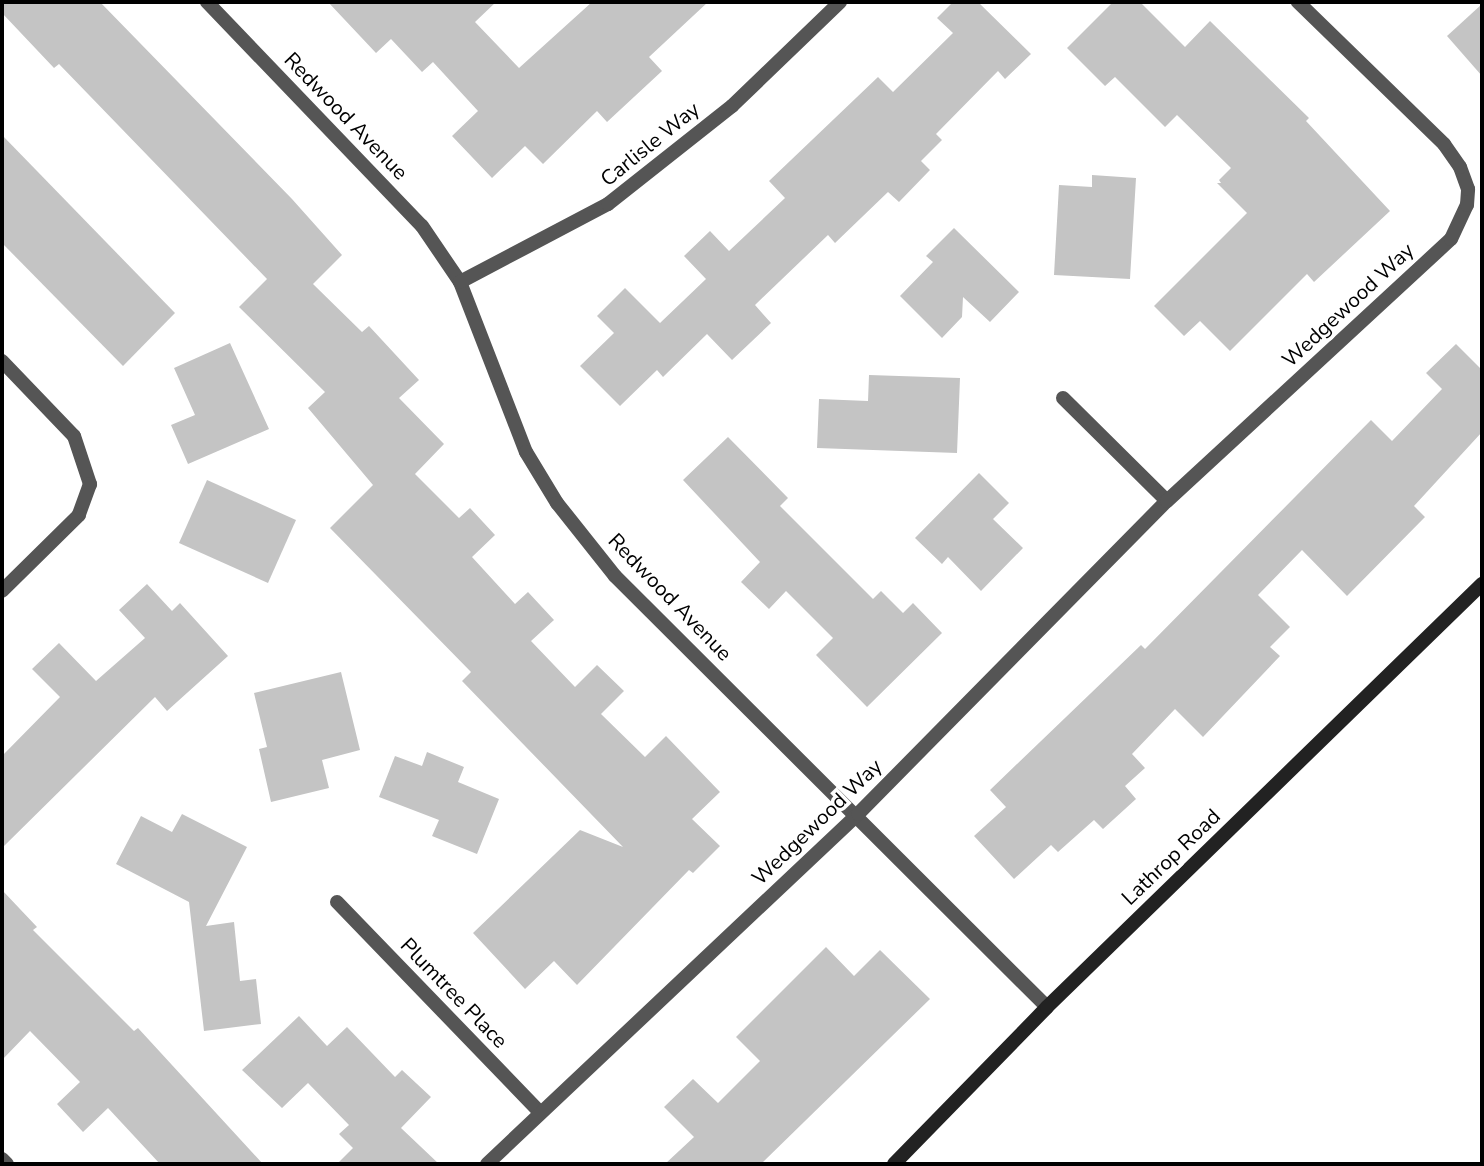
<!DOCTYPE html>
<style>
body{margin:0}
#map{position:relative;width:1484px;height:1166px;overflow:hidden;background:#fff;font-family:"Nunito Sans",sans-serif}
div>[style]{position:absolute}
.building>*{inset:0;background:#c4c4c4}
.minor>*{height:14px;margin:-7px;padding:0 7px;transform-origin:7px;border-radius:7px;background:#555}
.secondary>*{height:14px;margin:-7px;padding:0 7px;transform-origin:7px;border-radius:7px;background:#222}
span{translate:-50% -50%;white-space:nowrap;text-align:center;line-height:1.15;-webkit-text-stroke:7px #fff;paint-order:stroke}
.street-label{font-size:21px;color:#000}
.frame{position:absolute;inset:0;border:4px solid #000;pointer-events:none}
</style>
<div id="map">
<div class="building">
<i style="clip-path:polygon(2px 2px,100px 2px,292px 199px,342px 255px,313px 284px,362px 332px,369px 326px,419px 380px,399px 398px,444px 444px,415px 474px,459px 518px,470px 508px,495px 535px,472px 557px,515px 604px,528px 592px,554px 620px,531px 641px,575px 687px,597px 665px,624px 691px,601px 714px,645px 757px,666px 736px,720px 792px,692px 819px,720px 846px,693px 873px,689px 870px,577px 985px,554px 961px,525px 989px,473px 933px,580px 830px,623px 847px,462px 681px,471px 672px,330px 528px,373px 485px,308px 408px,325px 392px,239px 307px,267px 279px,59px 64px,54px 68px,2px 13px)"></i>
<i style="clip-path:polygon(328px 2px,496px 2px,475px 22px,519px 68px,592px 2px,708px 2px,649px 57px,662px 71px,607px 122px,597px 111px,543px 164px,525px 146px,492px 178px,452px 136px,478px 111px,433px 62px,422px 72px,391px 39px,376px 53px)"></i>
<i style="clip-path:polygon(953px 2px,978px 2px,1031px 54px,1005px 79px,998px 71px,936px 134px,942px 140px,921px 161px,930px 170px,899px 202px,888px 192px,835px 243px,828px 235px,755px 305px,771px 323px,732px 360px,707px 334px,663px 377px,657px 370px,620px 406px,580px 366px,614px 333px,597px 316px,625px 288px,660px 323px,706px 279px,684px 256px,710px 231px,729px 251px,785px 198px,769px 181px,878px 77px,893px 92px,953px 33px,937px 18px)"></i>
<i style="clip-path:polygon(1113px 2px,1140px 2px,1185px 47px,1210px 21px,1309px 118px,1306px 121px,1390px 211px,1314px 282px,1307px 274px,1230px 351px,1200px 321px,1184px 336px,1154px 306px,1247px 213px,1217px 183px,1221px 183px,1219px 180px,1231px 168px,1177px 115px,1165px 127px,1115px 77px,1105px 86px,1067px 48px)"></i>
<i style="clip-path:polygon(1482px 4px,1482px 76px,1447px 36px)"></i>
<i style="clip-path:polygon(2px 135px,175px 313px,123px 366px,2px 243px)"></i>
<i style="clip-path:polygon(1092px 175px,1136px 178px,1130px 279px,1054px 275px,1059px 185px,1092px 187px)"></i>
<i style="clip-path:polygon(954px 228px,1019px 292px,990px 322px,963px 297px,962px 317px,942px 338px,900px 296px,933px 262px,926px 256px)"></i>
<i style="clip-path:polygon(230px 343px,269px 429px,188px 464px,171px 425px,195px 415px,174px 368px)"></i>
<i style="clip-path:polygon(1456px 344px,1482px 370px,1482px 432px,1414px 506px,1425px 517px,1347px 596px,1302px 550px,1258px 595px,1290px 627px,1270px 647px,1280px 656px,1203px 737px,1175px 709px,1132px 754px,1145px 768px,1125px 786px,1136px 799px,1103px 829px,1094px 820px,1058px 852px,1051px 845px,1014px 879px,974px 836px,1006px 807px,990px 790px,1141px 645px,1145px 649px,1371px 420px,1392px 441px,1442px 389px,1426px 373px)"></i>
<i style="clip-path:polygon(869px 375px,960px 378px,957px 453px,817px 448px,819px 399px,868px 401px)"></i>
<i style="clip-path:polygon(728px 437px,788px 498px,780px 506px,873px 599px,881px 591px,903px 613px,913px 603px,942px 633px,867px 707px,816px 655px,833px 638px,786px 591px,769px 609px,741px 582px,760px 562px,683px 480px)"></i>
<i style="clip-path:polygon(979px 473px,1009px 503px,993px 519px,1023px 548px,981px 591px,948px 557px,942px 564px,915px 538px)"></i>
<i style="clip-path:polygon(207px 480px,296px 520px,268px 583px,179px 543px)"></i>
<i style="clip-path:polygon(147px 584px,172px 611px,180px 603px,228px 656px,167px 711px,155px 697px,2px 848px,2px 756px,60px 697px,32px 669px,59px 643px,96px 681px,145px 638px,119px 610px)"></i>
<i style="clip-path:polygon(341px 672px,360px 750px,322px 760px,329px 788px,271px 802px,259px 749px,267px 747px,254px 693px)"></i>
<i style="clip-path:polygon(427px 752px,464px 767px,458px 782px,499px 799px,477px 854px,432px 836px,439px 820px,379px 797px,395px 756px,422px 766px)"></i>
<i style="clip-path:polygon(182px 814px,247px 847px,206px 926px,234px 922px,240px 981px,256px 979px,261px 1024px,204px 1031px,189px 902px,116px 864px,141px 816px,172px 832px)"></i>
<i style="clip-path:polygon(2px 890px,37px 927px,33px 930px,134px 1031px,138px 1028px,263px 1164px,160px 1164px,108px 1108px,83px 1132px,57px 1104px,80px 1082px,30px 1031px,2px 1060px)"></i>
<i style="clip-path:polygon(826px 947px,854px 976px,880px 950px,930px 999px,761px 1164px,665px 1164px,694px 1137px,664px 1107px,693px 1079px,718px 1103px,760px 1061px,736px 1037px)"></i>
<i style="clip-path:polygon(299px 1016px,327px 1046px,347px 1027px,395px 1077px,402px 1070px,431px 1097px,401px 1128px,439px 1164px,337px 1164px,353px 1148px,339px 1134px,349px 1125px,308px 1083px,282px 1108px,242px 1070px)"></i>
</div>
<div class="minor">
<i style="left:207px;top:2px;width:310px;rotate:46.2deg"></i>
<i style="left:422px;top:226px;width:68px;rotate:55.8deg"></i>
<i style="left:460px;top:282px;width:182px;rotate:68.8deg"></i>
<i style="left:526px;top:452px;width:60px;rotate:58.7deg"></i>
<i style="left:557px;top:503px;width:93px;rotate:51.5deg"></i>
<i style="left:615px;top:576px;width:610px;rotate:44.93deg"></i>
<i style="left:460px;top:282px;width:167px;rotate:-27.8deg"></i>
<i style="left:608px;top:204px;width:158px;rotate:-38.3deg"></i>
<i style="left:732px;top:106px;width:150px;rotate:-43.9deg"></i>
<i style="left:2px;top:361px;width:104px;rotate:46.2deg"></i>
<i style="left:74px;top:436px;width:51px;rotate:71.6deg"></i>
<i style="left:90px;top:484px;width:33px;rotate:110deg"></i>
<i style="left:79px;top:515px;width:108px;rotate:135.4deg"></i>
<i style="left:1063px;top:398px;width:146px;rotate:44.7deg"></i>
<i style="left:337px;top:902px;width:293px;rotate:46deg"></i>
<i style="left:2px;top:1159px;width:7px;rotate:45deg"></i>
<i style="left:487px;top:1164px;width:510px;rotate:-43.33deg"></i>
<i style="left:858px;top:814px;width:440px;rotate:-45.4deg"></i>
<i style="left:1167px;top:501px;width:386px;rotate:-42.7deg"></i>
<i style="left:1451px;top:239px;width:38px;rotate:-65deg"></i>
<i style="left:1467px;top:205px;width:16px;rotate:-86deg"></i>
<i style="left:1468px;top:189px;width:23px;rotate:-110deg"></i>
<i style="left:1460px;top:167px;width:28px;rotate:-125deg"></i>
<i style="left:1444px;top:144px;width:204px;rotate:-135.8deg"></i>
</div>
<div class="secondary">
<i style="left:894px;top:1164px;width:219px;rotate:-45.7deg"></i>
<i style="left:1047px;top:1007px;width:607px;rotate:-44.2deg"></i>
</div>
<div class="street-label">
<span style="left:346px;top:116px;rotate:46deg">Redwood Avenue</span>
<span style="left:650px;top:144px;rotate:-39deg">Carlisle Way</span>
<span style="left:1348px;top:305px;rotate:-43deg">Wedgewood Way</span>
<span style="left:670px;top:597px;rotate:46deg">Redwood Avenue</span>
<span style="left:817px;top:822px;rotate:-44deg">Wedgewood Way</span>
<span style="left:1171px;top:857px;rotate:-44deg">Lathrop Road</span>
<span style="left:454px;top:993px;rotate:46deg">Plumtree Place</span>
</div>
<div class="frame"></div>
</div>
